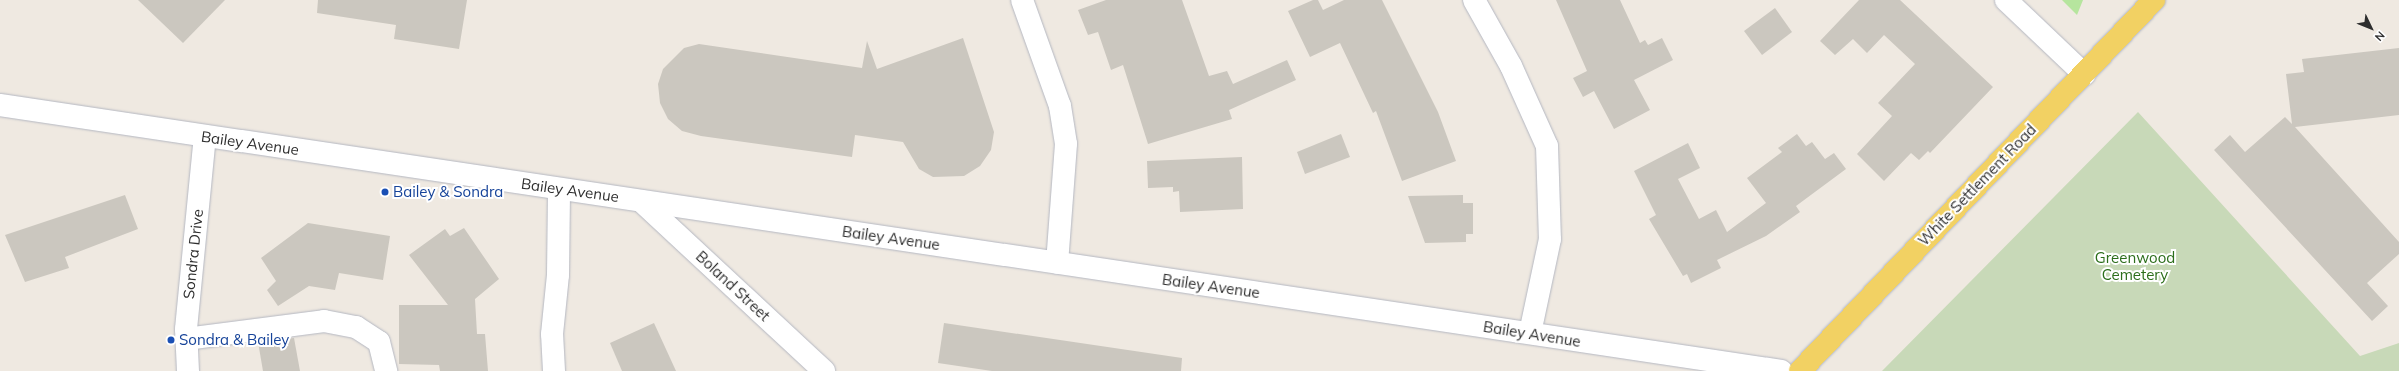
<!DOCTYPE html>
<style>
body{margin:0}
#map{position:relative;width:2399px;height:371px;overflow:hidden;background:#efe9e1;font-family:Mulish,sans-serif}
div>[style]{position:absolute}
.green>*{inset:0;background:#b6e59e}
.cemetery>*{inset:0;background:#c8d9b8}
.building>*{inset:0;background:#cbc7bf}
.roads{filter:drop-shadow(0 0 1px #b4b7c1) drop-shadow(0 0 1px #b4b7c1)}
.minor>*{height:22px;margin:-11px;padding:0 11px;transform-origin:11px;border-radius:11px;background:#fff}
.major>*{height:22px;margin:-11px;padding:0 11px;transform-origin:11px;border-radius:11px;background:#f2d163}
.dots>*{width:11px;height:11px;translate:-50% -50%;box-sizing:border-box;border:2px solid #fff;border-radius:50%}
span{translate:-50% -50%;white-space:nowrap;text-align:center;line-height:1.15;-webkit-text-stroke:4px #fff;paint-order:stroke}
.street-label{font-size:15px;color:#2e2e2e}
.transit-label{font-size:15px;color:#164399}
.left{translate:0 -50%;text-align:left}
.park-label{font-size:15px;color:#2c6e1b}
.north{position:absolute;left:2351px;top:8px;width:40px;height:40px;-webkit-text-stroke:3px #fff;paint-order:stroke;rotate:133deg;font-size:11px;font-weight:700;line-height:16px;text-align:center;color:#2e2e2e}
.north::after{content:'';display:block;margin:auto;width:14px;height:18px;background:#2e2e2e;clip-path:polygon(50% 0,100% 100%,50% 72%,0 100%)}
</style>
<div id="map">
<div class="green">
<i style="clip-path:polygon(2062px 0,2083px 0,2077px 15px)"></i>
</div>
<div class="cemetery">
<i style="clip-path:polygon(2138px 112px,2360px 356px,2399px 343px,2399px 371px,1882px 371px)"></i>
</div>
<div class="building">
<i style="clip-path:polygon(138px 0,225px 0,183px 43px)"></i>
<i style="clip-path:polygon(318px 0,467px 0,459px 49px,394px 39px,396px 25px,317px 13px)"></i>
<i style="clip-path:polygon(1106px 0,1182px 0,1209px 76px,1227px 71px,1233px 84px,1287px 60px,1296px 80px,1229px 110px,1232px 119px,1148px 144px,1123px 65px,1111px 70px,1098px 32px,1088px 35px,1078px 10px)"></i>
<i style="clip-path:polygon(1313px 0,1318px 0,1323px 10px,1344px 0,1382px 0,1438px 112px,1456px 161px,1402px 181px,1376px 111px,1373px 113px,1340px 43px,1310px 57px,1288px 11px)"></i>
<i style="clip-path:polygon(1556px 0,1620px 0,1640px 43px,1645px 40px,1648px 45px,1662px 38px,1673px 60px,1634px 80px,1650px 110px,1614px 129px,1594px 91px,1583px 97px,1573px 78px,1587px 71px)"></i>
<i style="clip-path:polygon(1859px 0,1900px 0,1993px 87px,1930px 153px,1928px 151px,1919px 160px,1911px 153px,1884px 181px,1857px 154px,1892px 116px,1878px 103px,1915px 64px,1884px 35px,1867px 53px,1853px 39px,1835px 55px,1820px 41px)"></i>
<i style="clip-path:polygon(1775px 8px,1792px 32px,1762px 55px,1744px 31px)"></i>
<i style="clip-path:polygon(963px 38px,994px 132px,991px 150px,980px 166px,964px 176px,933px 177px,919px 169px,903px 142px,855px 135px,852px 157px,701px 136px,682px 131px,668px 119px,660px 103px,658px 84px,663px 69px,684px 48px,699px 44px,862px 68px,867px 41px,877px 69px)"></i>
<i style="clip-path:polygon(2399px 48px,2399px 115px,2295px 127px,2399px 242px,2399px 254px,2367px 283px,2388px 306px,2372px 321px,2214px 150px,2230px 135px,2245px 152px,2285px 117px,2292px 124px,2286px 74px,2304px 72px,2302px 59px)"></i>
<i style="clip-path:polygon(1341px 134px,1350px 157px,1305px 174px,1297px 152px)"></i>
<i style="clip-path:polygon(1797px 134px,1806px 146px,1812px 142px,1825px 159px,1834px 153px,1846px 169px,1796px 206px,1800px 212px,1766px 236px,1717px 260px,1721px 268px,1691px 283px,1687px 274px,1683px 276px,1649px 219px,1656px 215px,1634px 171px,1688px 143px,1700px 168px,1678px 179px,1699px 219px,1716px 210px,1727px 232px,1766px 203px,1747px 178px,1782px 152px,1778px 148px)"></i>
<i style="clip-path:polygon(1242px 157px,1243px 209px,1180px 212px,1179px 191px,1173px 192px,1173px 187px,1148px 188px,1147px 161px)"></i>
<i style="clip-path:polygon(125px 195px,138px 229px,65px 257px,69px 268px,25px 282px,5px 235px)"></i>
<i style="clip-path:polygon(1463px 195px,1463px 203px,1473px 203px,1473px 234px,1466px 234px,1466px 242px,1425px 243px,1408px 196px)"></i>
<i style="clip-path:polygon(308px 223px,390px 236px,383px 280px,339px 273px,335px 290px,309px 286px,278px 306px,267px 290px,276px 281px,261px 258px)"></i>
<i style="clip-path:polygon(464px 228px,499px 279px,475px 299px,477px 334px,485px 334px,488px 371px,440px 371px,439px 365px,399px 364px,399px 305px,448px 305px,409px 255px,445px 229px,450px 236px)"></i>
<i style="clip-path:polygon(654px 323px,676px 371px,622px 371px,610px 343px)"></i>
<i style="clip-path:polygon(944px 323px,1182px 358px,1181px 371px,992px 371px,938px 363px)"></i>
<i style="clip-path:polygon(294px 338px,300px 371px,263px 371px,258px 342px)"></i>
</div>
<div class="roads">
<div class="minor">
<i style="left:1022px;top:0;width:113px;rotate:70.3deg"></i>
<i style="left:1060px;top:106px;width:38px;rotate:81deg"></i>
<i style="left:1066px;top:144px;width:119px;rotate:94.3deg"></i>
<i style="left:1474px;top:0;width:76px;rotate:60.7deg"></i>
<i style="left:1511px;top:66px;width:88px;rotate:65.8deg"></i>
<i style="left:1547px;top:146px;width:93px;rotate:88.2deg"></i>
<i style="left:1550px;top:239px;width:96px;rotate:102deg"></i>
<i style="left:2006px;top:0;width:108px;rotate:43.5deg"></i>
<i style="left:0;top:105px;width:1801px;rotate:8.49deg"></i>
<i style="left:641px;top:201px;width:250px;rotate:42.9deg"></i>
<i style="left:186px;top:339px;width:139px;rotate:-7.4deg"></i>
<i style="left:324px;top:321px;width:33px;rotate:11deg"></i>
<i style="left:356px;top:327px;width:27px;rotate:33deg"></i>
<i style="left:379px;top:342px;width:30px;rotate:76deg"></i>
<i style="left:188px;top:371px;width:42px;rotate:-92.7deg"></i>
<i style="left:186px;top:329px;width:194px;rotate:-84.4deg"></i>
<i style="left:554px;top:371px;width:37px;rotate:-93deg"></i>
<i style="left:552px;top:334px;width:59px;rotate:-84.2deg"></i>
<i style="left:558px;top:275px;width:86px;rotate:-89.3deg"></i>
</div>
<div class="major">
<i style="left:1800px;top:371px;width:513px;rotate:-46.34deg"></i>
</div>
</div>
<div class="dots">
<i style="left:385px;top:192px;background:#1a4fb4"></i>
<i style="left:171px;top:340px;background:#1a4fb4"></i>
</div>
<div class="street-label">
<span style="left:250px;top:143px;rotate:8deg">Bailey Avenue</span>
<span style="left:1977px;top:185px;rotate:-46deg">White Settlement Road</span>
<span style="left:570px;top:190px;rotate:8deg">Bailey Avenue</span>
<span style="left:891px;top:238px;rotate:8deg">Bailey Avenue</span>
<span style="left:193px;top:254px;rotate:-84deg">Sondra Drive</span>
<span style="left:733px;top:286px;rotate:43deg">Boland Street</span>
<span style="left:1211px;top:286px;rotate:8deg">Bailey Avenue</span>
<span style="left:1532px;top:334px;rotate:9deg">Bailey Avenue</span>
</div>
<div class="transit-label">
<span class="left" style="left:393px;top:192px">Bailey &amp; Sondra</span>
<span class="left" style="left:179px;top:340px">Sondra &amp; Bailey</span>
</div>
<div class="park-label">
<span style="left:2135px;top:266px">Greenwood<br>Cemetery</span>
</div>
<div class="north">N</div>
</div>
